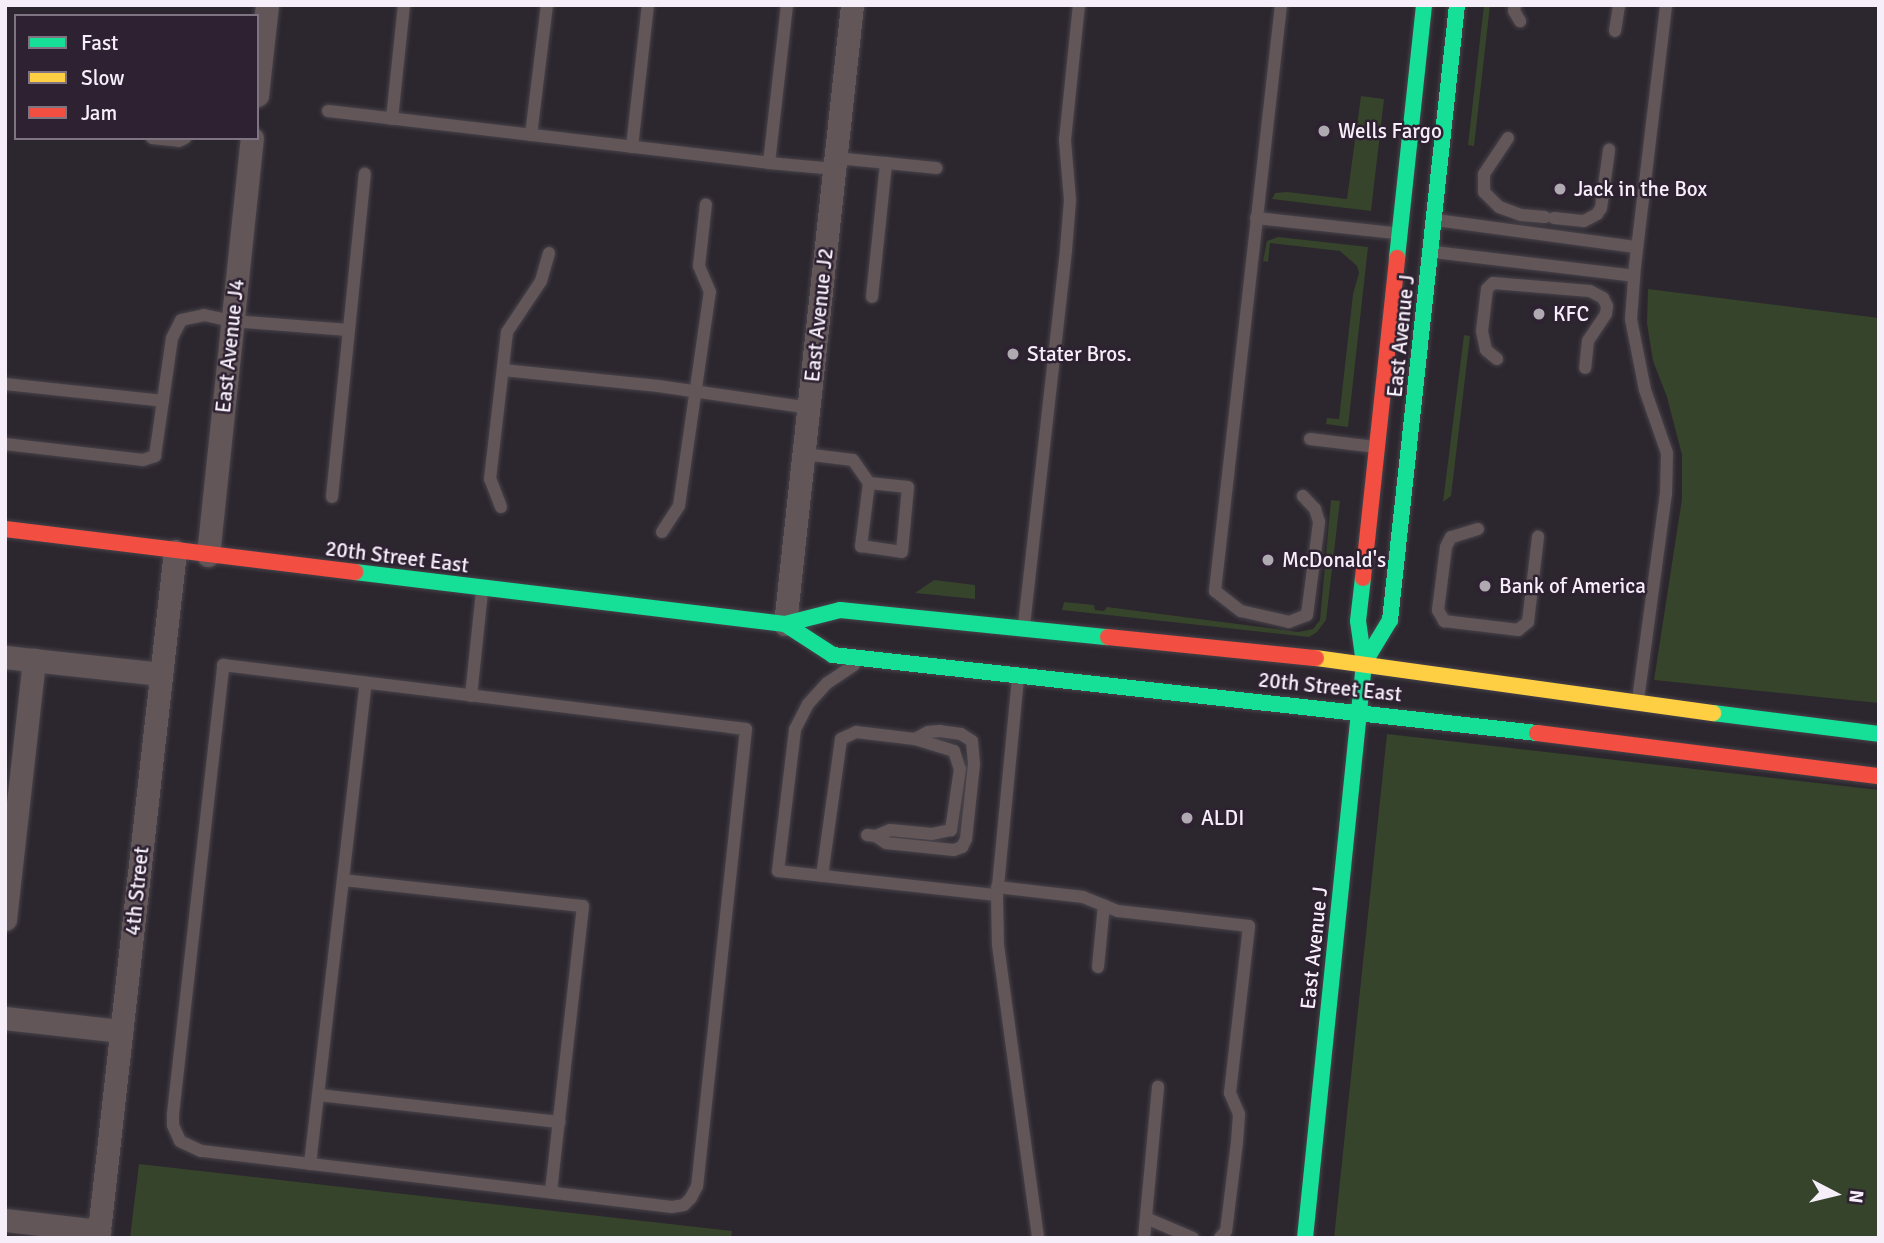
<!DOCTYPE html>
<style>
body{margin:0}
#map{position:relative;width:1884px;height:1243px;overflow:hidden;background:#2c262e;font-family:Signika,sans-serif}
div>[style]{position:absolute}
.green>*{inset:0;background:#36442b}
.roads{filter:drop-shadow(0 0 2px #47434a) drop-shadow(0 0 2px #47434a)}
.lane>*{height:12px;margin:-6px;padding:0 6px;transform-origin:6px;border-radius:6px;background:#625658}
.street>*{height:23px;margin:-11.5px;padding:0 11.5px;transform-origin:11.5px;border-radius:11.5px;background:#625658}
.fast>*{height:16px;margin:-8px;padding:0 8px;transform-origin:8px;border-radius:8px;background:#16e098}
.slow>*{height:16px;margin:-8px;padding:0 8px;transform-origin:8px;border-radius:8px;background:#ffcf43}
.jam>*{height:16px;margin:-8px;padding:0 8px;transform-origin:8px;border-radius:8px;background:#f24e42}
.dots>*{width:19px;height:19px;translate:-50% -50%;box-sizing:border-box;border:4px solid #2e2232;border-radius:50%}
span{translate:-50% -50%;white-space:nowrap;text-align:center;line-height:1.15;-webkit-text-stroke:5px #2e2232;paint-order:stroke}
.poi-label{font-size:21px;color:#f6eff9}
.left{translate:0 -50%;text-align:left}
.street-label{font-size:21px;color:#f6eff9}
.frame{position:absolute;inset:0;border:7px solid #f6eff9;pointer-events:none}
.legend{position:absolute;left:14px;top:14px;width:245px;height:126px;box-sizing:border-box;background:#2e2232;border:2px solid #7e7482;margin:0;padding:9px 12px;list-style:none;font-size:21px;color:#f6eff9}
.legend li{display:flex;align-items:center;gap:14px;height:35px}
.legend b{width:35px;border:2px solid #7e7482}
.north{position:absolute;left:1800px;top:1159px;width:70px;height:70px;-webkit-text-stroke:5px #2e2232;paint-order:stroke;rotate:97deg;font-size:19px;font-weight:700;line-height:28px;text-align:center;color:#f6eff9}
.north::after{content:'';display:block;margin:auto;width:24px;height:32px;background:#f6eff9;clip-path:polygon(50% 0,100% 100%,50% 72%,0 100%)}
</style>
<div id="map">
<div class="green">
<i style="clip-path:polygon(1484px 5px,1490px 5px,1474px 146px,1468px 145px)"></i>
<i style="clip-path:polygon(1361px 96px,1384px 99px,1371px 211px,1272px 199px,1275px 193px,1287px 192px,1347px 199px)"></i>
<i style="clip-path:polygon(1278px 237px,1368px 247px,1348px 427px,1326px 424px,1327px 418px,1339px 419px,1353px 294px,1359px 273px,1357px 266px,1340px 251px,1270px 243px,1268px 262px,1263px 261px,1267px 241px)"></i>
<i style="clip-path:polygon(1648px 289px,1879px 318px,1879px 703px,1654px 680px,1682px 499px,1682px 455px,1667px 397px,1653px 361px,1647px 323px)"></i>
<i style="clip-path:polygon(1464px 335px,1470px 336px,1451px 496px,1443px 502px)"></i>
<i style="clip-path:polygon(1331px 500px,1340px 501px,1326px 620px,1317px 632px,1309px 637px,1062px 610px,1064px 602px,1094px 605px,1095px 610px,1104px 611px,1107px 607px,1298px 632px,1313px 629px,1320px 620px)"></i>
<i style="clip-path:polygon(934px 580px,975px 585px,975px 599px,915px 593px)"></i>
<i style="clip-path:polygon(1387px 734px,1879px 790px,1879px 1238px,1334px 1238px)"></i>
<i style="clip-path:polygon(139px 1164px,732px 1231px,731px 1238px,130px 1238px)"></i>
</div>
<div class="roads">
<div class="lane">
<i style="left:787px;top:5px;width:159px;rotate:96.5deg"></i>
<i style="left:769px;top:163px;width:66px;rotate:5.2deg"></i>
<i style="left:1281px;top:5px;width:590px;rotate:96.43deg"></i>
<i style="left:1215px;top:591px;width:33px;rotate:38deg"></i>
<i style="left:1241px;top:611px;width:49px;rotate:12.9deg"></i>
<i style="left:1289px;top:622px;width:19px;rotate:-21deg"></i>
<i style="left:1307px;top:615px;width:94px;rotate:-82.6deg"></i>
<i style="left:1319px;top:522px;width:14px;rotate:-107deg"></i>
<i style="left:1315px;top:509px;width:18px;rotate:-133deg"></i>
<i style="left:1515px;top:5px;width:6px;rotate:99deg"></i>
<i style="left:1514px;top:11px;width:12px;rotate:59deg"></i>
<i style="left:1615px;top:31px;width:26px;rotate:-81deg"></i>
<i style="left:328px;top:111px;width:444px;rotate:6.7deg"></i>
<i style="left:392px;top:119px;width:115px;rotate:-84deg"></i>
<i style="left:531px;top:135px;width:131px;rotate:-83deg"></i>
<i style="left:152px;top:138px;width:27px;rotate:6deg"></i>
<i style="left:179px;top:141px;width:7px;rotate:-27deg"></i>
<i style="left:1508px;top:138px;width:43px;rotate:123.7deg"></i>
<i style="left:1484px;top:174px;width:18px;rotate:90deg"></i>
<i style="left:1484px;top:192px;width:21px;rotate:45deg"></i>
<i style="left:1499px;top:207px;width:23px;rotate:20deg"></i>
<i style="left:1521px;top:215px;width:24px;rotate:5deg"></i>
<i style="left:632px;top:147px;width:143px;rotate:-83.6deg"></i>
<i style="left:836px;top:158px;width:101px;rotate:5.7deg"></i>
<i style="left:1256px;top:218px;width:140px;rotate:6.2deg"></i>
<i style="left:1554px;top:218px;width:30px;rotate:6deg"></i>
<i style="left:1584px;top:221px;width:15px;rotate:-28deg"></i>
<i style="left:1597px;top:214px;width:7px;rotate:-56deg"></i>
<i style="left:1601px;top:208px;width:59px;rotate:-82.1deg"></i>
<i style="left:1436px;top:220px;width:203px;rotate:7.7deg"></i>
<i style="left:1434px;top:252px;width:201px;rotate:6.8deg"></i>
<i style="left:872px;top:297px;width:135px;rotate:-84deg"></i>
<i style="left:1497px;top:359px;width:14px;rotate:-141deg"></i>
<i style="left:1486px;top:350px;width:19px;rotate:-102deg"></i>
<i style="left:1482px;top:331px;width:42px;rotate:-83.2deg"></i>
<i style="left:1487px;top:289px;width:8px;rotate:-45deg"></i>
<i style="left:1493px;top:283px;width:97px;rotate:4.7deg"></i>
<i style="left:1590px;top:291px;width:15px;rotate:28deg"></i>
<i style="left:1603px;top:298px;width:9px;rotate:63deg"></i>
<i style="left:1607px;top:306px;width:8px;rotate:97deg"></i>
<i style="left:1606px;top:314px;width:32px;rotate:124deg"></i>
<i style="left:1588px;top:341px;width:27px;rotate:96deg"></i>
<i style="left:503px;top:370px;width:156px;rotate:5.9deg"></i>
<i style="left:658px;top:386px;width:154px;rotate:8.2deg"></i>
<i style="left:5px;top:384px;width:159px;rotate:6.1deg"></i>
<i style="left:1310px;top:439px;width:65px;rotate:7deg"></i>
<i style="left:5px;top:444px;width:139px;rotate:6.6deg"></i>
<i style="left:143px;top:460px;width:13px;rotate:-18deg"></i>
<i style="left:155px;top:456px;width:119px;rotate:-81.8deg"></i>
<i style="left:172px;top:338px;width:20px;rotate:-63deg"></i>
<i style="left:181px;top:320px;width:24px;rotate:-12deg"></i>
<i style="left:204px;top:315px;width:29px;rotate:12deg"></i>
<i style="left:232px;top:321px;width:117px;rotate:4.4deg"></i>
<i style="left:804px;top:454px;width:49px;rotate:7deg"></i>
<i style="left:853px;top:460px;width:28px;rotate:55deg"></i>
<i style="left:869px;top:483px;width:64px;rotate:97.2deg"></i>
<i style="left:861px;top:546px;width:41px;rotate:8.3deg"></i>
<i style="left:902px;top:552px;width:65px;rotate:-84.7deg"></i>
<i style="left:908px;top:487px;width:39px;rotate:-174deg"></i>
<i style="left:332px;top:497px;width:325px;rotate:-84.2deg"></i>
<i style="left:501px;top:507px;width:30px;rotate:-111deg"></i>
<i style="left:490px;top:479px;width:148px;rotate:-83.4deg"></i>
<i style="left:507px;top:332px;width:61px;rotate:-56.3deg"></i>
<i style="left:541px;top:281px;width:29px;rotate:-74deg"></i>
<i style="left:1478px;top:529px;width:28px;rotate:163deg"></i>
<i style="left:1451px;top:537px;width:11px;rotate:117deg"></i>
<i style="left:1446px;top:547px;width:64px;rotate:97.2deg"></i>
<i style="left:1438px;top:610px;width:13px;rotate:61deg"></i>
<i style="left:1444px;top:621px;width:75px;rotate:6.9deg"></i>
<i style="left:1518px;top:630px;width:13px;rotate:-39deg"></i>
<i style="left:1528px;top:622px;width:86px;rotate:-83.3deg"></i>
<i style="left:662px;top:532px;width:31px;rotate:-57deg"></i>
<i style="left:679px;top:506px;width:216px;rotate:-81.8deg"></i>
<i style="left:710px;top:292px;width:28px;rotate:-113deg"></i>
<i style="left:699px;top:266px;width:62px;rotate:-83.6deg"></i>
<i style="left:1024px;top:625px;width:377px;rotate:-83.6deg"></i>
<i style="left:1066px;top:250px;width:50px;rotate:-85.4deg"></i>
<i style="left:1070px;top:200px;width:60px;rotate:-94.8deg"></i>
<i style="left:1065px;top:140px;width:136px;rotate:-84.1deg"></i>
<i style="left:223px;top:665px;width:527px;rotate:6.98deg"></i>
<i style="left:746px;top:729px;width:460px;rotate:96.1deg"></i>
<i style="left:697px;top:1186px;width:13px;rotate:117deg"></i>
<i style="left:691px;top:1198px;width:10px;rotate:135deg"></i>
<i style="left:684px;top:1205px;width:12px;rotate:171deg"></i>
<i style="left:672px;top:1207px;width:474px;rotate:-173.2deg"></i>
<i style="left:201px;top:1151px;width:23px;rotate:-155deg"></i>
<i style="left:180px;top:1141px;width:17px;rotate:-114deg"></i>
<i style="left:173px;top:1125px;width:11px;rotate:-90deg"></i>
<i style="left:173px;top:1114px;width:452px;rotate:-83.6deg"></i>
<i style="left:854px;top:665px;width:32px;rotate:146deg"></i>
<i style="left:827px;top:683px;width:28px;rotate:132deg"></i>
<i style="left:808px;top:704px;width:29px;rotate:117deg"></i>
<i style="left:795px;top:730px;width:142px;rotate:96.9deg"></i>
<i style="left:778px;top:871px;width:220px;rotate:6.3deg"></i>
<i style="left:1018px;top:678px;width:218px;rotate:95.5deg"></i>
<i style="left:997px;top:895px;width:50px;rotate:88.9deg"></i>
<i style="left:998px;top:945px;width:296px;rotate:82.2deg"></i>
<i style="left:471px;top:696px;width:105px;rotate:-84deg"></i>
<i style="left:1638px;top:700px;width:208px;rotate:-82.3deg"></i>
<i style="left:1666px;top:494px;width:41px;rotate:-88.6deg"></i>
<i style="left:1667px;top:453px;width:67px;rotate:-109.2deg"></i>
<i style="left:1645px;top:390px;width:72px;rotate:-101.2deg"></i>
<i style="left:1631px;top:319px;width:53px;rotate:-85.7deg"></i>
<i style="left:1635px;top:266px;width:263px;rotate:-83.2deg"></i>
<i style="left:876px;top:836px;width:12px;rotate:35deg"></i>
<i style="left:886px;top:843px;width:68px;rotate:5.9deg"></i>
<i style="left:954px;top:850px;width:9px;rotate:-21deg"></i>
<i style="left:962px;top:847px;width:9px;rotate:-63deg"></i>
<i style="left:966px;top:839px;width:75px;rotate:-83.9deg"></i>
<i style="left:974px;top:764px;width:23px;rotate:-95deg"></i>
<i style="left:972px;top:741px;width:13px;rotate:-148deg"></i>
<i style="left:961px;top:734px;width:21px;rotate:-172deg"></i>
<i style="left:940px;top:731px;width:12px;rotate:175deg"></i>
<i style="left:928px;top:732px;width:15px;rotate:152deg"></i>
<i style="left:822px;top:876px;width:138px;rotate:-82.1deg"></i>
<i style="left:841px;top:739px;width:17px;rotate:-25deg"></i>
<i style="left:856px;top:732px;width:59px;rotate:6.8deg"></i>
<i style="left:915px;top:739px;width:41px;rotate:17.1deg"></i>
<i style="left:954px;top:751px;width:19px;rotate:72deg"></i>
<i style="left:960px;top:769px;width:62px;rotate:98.4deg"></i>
<i style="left:951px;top:830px;width:19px;rotate:168deg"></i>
<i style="left:932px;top:834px;width:42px;rotate:-174.6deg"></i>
<i style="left:890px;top:830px;width:15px;rotate:157deg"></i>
<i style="left:876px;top:836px;width:9px;rotate:-174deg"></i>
<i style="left:343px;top:880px;width:241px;rotate:6.2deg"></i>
<i style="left:583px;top:906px;width:288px;rotate:96.4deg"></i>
<i style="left:997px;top:887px;width:87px;rotate:6.6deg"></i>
<i style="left:1083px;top:897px;width:38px;rotate:22deg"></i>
<i style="left:1118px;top:911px;width:132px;rotate:6.5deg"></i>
<i style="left:1249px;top:926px;width:168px;rotate:96.5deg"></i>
<i style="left:1230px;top:1093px;width:23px;rotate:67deg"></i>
<i style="left:1239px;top:1114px;width:28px;rotate:94deg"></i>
<i style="left:1237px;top:1142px;width:90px;rotate:97deg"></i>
<i style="left:1226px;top:1231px;width:9px;rotate:131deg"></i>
<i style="left:1098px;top:967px;width:62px;rotate:-84.5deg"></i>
<i style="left:318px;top:1095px;width:243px;rotate:6.4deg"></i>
<i style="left:310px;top:1164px;width:484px;rotate:-83.4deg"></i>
<i style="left:1146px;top:1218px;width:51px;rotate:23.1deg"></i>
<i style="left:1144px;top:1238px;width:152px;rotate:-84.7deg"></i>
</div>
<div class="street">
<i style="left:257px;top:95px;width:91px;rotate:-83.7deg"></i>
<i style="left:208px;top:555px;width:419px;rotate:-84deg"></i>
<i style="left:785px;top:624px;width:623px;rotate:-83.82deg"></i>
<i style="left:5px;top:657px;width:157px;rotate:6.2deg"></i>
<i style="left:5px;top:919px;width:261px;rotate:-83.6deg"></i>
<i style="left:5px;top:1018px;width:117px;rotate:6.4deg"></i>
<i style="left:5px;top:1220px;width:95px;rotate:6.7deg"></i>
<i style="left:99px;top:1231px;width:684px;rotate:-83.62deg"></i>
</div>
<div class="fast">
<i style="left:1397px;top:258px;width:254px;rotate:-83.9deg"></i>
<i style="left:355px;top:572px;width:433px;rotate:6.9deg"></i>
<i style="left:785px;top:624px;width:57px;rotate:-14.3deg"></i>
<i style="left:840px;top:610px;width:269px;rotate:5.8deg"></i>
<i style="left:785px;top:624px;width:57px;rotate:32.9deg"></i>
<i style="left:833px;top:655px;width:708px;rotate:6.32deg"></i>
<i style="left:1364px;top:663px;width:50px;rotate:-58.8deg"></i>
<i style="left:1390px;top:620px;width:619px;rotate:-83.78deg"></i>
<i style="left:1713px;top:713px;width:167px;rotate:7.2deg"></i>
<i style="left:1305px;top:1238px;width:578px;rotate:-84.14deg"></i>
<i style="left:1364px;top:663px;width:42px;rotate:-98.1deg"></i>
<i style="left:1358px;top:621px;width:43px;rotate:-83.4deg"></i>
</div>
<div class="slow">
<i style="left:1316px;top:658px;width:401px;rotate:7.9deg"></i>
</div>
<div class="jam">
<i style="left:5px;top:529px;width:353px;rotate:7deg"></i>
<i style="left:1363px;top:578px;width:322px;rotate:-83.9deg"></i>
<i style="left:1108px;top:637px;width:209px;rotate:5.8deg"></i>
<i style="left:1537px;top:733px;width:345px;rotate:7.2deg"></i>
</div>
</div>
<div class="dots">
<i style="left:1324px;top:131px;background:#afa9b2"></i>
<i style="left:1560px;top:189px;background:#afa9b2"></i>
<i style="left:1539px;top:314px;background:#afa9b2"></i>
<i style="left:1013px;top:354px;background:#afa9b2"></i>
<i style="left:1268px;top:560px;background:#afa9b2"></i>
<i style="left:1485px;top:586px;background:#afa9b2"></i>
<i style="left:1187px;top:818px;background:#afa9b2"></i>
</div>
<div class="poi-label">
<span class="left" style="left:1338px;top:131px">Wells Fargo</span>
<span class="left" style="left:1574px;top:189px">Jack in the Box</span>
<span class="left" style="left:1553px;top:314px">KFC</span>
<span class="left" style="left:1027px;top:354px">Stater Bros.</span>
<span class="left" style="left:1282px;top:560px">McDonald's</span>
<span class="left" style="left:1499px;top:586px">Bank of America</span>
<span class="left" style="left:1201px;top:818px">ALDI</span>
</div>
<div class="street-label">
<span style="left:819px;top:315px;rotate:-84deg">East Avenue J2</span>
<span style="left:1401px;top:336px;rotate:-84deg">East Avenue J</span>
<span style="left:230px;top:346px;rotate:-84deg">East Avenue J4</span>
<span style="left:397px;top:557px;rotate:7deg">20th Street East</span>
<span style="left:1330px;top:687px;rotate:6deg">20th Street East</span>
<span style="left:137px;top:891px;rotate:-84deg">4th Street</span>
<span style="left:1314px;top:948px;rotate:-84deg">East Avenue J</span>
</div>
<div class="frame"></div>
<ul class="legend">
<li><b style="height:9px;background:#16e098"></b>Fast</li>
<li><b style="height:9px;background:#ffcf43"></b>Slow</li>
<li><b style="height:9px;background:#f24e42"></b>Jam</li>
</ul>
<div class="north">N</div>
</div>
